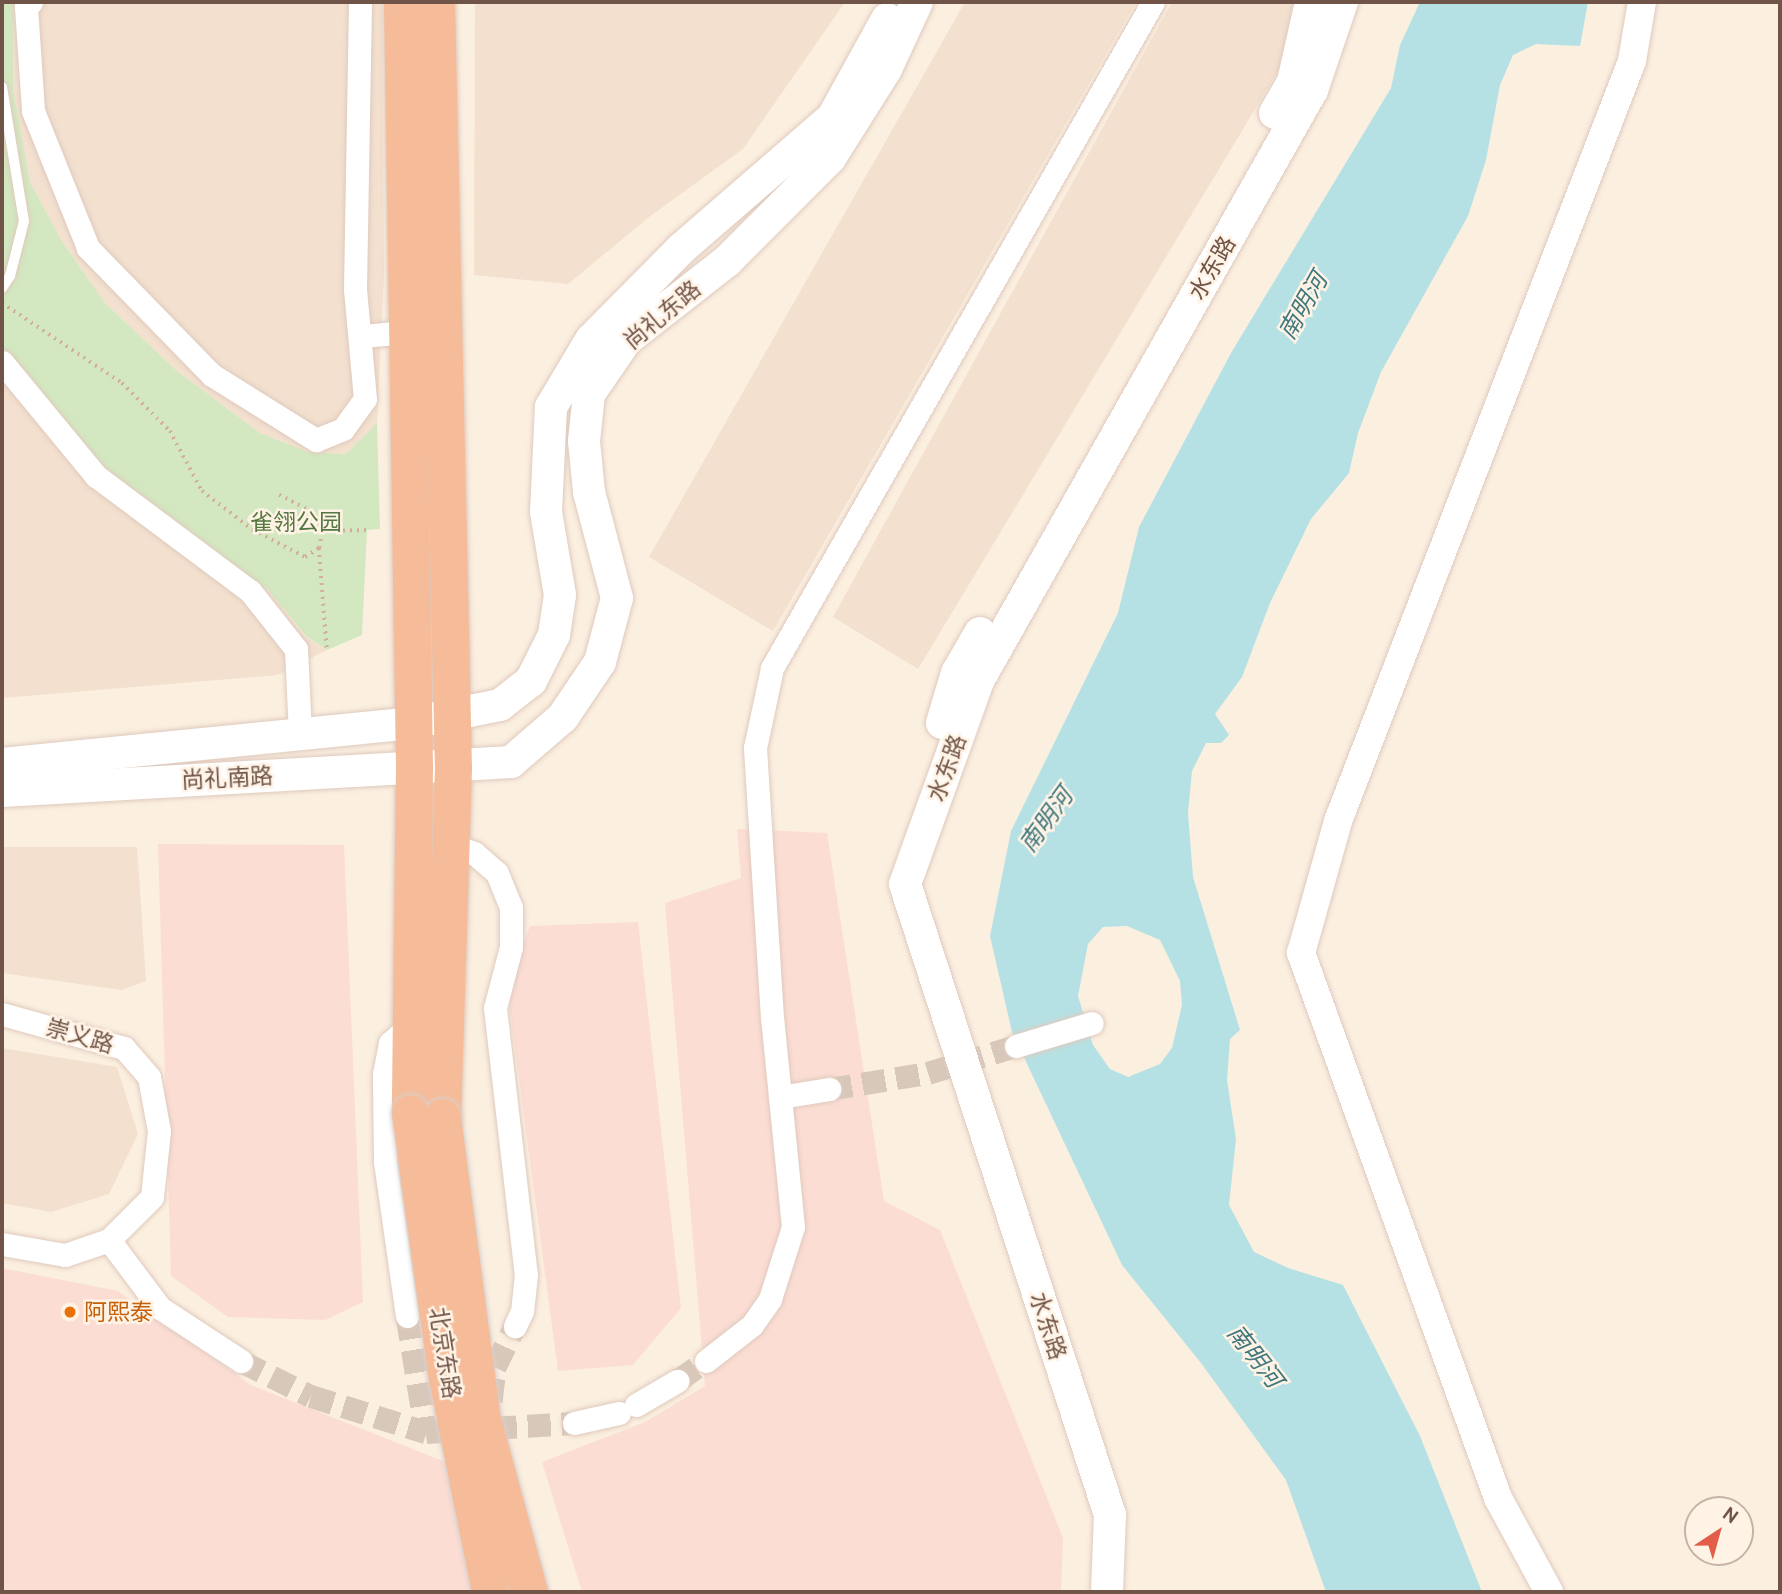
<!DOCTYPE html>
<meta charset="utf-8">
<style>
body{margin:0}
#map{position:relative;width:1782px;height:1594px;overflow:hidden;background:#fbefe0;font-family:Cabin,"Noto Sans SC",sans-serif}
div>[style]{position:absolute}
.residential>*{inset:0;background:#f3e0cf}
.commercial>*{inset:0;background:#fcddd4}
.green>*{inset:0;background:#d3e8c0}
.water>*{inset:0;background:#b6e1e4}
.minor-tunnel>*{height:23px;margin-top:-11.5px;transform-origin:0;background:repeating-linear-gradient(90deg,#d8c8ba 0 23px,transparent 0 34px)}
.path>*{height:3.5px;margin-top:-1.75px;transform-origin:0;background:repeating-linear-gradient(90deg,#d4ae9c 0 2px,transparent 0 7px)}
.roads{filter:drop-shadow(0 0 2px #dfcabd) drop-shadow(0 0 2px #dfcabd)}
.service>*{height:10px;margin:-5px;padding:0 5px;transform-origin:5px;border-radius:5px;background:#fff}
.minor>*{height:23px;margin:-11.5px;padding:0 11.5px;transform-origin:11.5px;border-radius:11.5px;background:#fff}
.tertiary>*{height:28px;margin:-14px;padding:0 14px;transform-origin:14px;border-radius:14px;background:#fff}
.secondary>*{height:32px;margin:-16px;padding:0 16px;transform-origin:16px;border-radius:16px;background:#fff}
.trunk>*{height:37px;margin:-18.5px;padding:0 18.5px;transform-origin:18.5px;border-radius:18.5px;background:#f6bc99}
.bridges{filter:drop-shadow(0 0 2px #d7cfcc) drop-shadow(0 0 2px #d7cfcc)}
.trunk-bridge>*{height:37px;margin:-18.5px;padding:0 18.5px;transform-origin:18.5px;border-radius:18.5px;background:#f6bc99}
.dots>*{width:19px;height:19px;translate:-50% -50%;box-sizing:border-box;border:4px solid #fff3e6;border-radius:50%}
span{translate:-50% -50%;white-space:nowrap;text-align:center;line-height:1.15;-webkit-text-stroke:5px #fff3e6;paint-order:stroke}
.street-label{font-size:23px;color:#715448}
.park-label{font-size:23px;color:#557741}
.food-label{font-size:23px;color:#c56008}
.left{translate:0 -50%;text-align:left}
.water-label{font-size:24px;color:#40787e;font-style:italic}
.frame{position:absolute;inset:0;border:4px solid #715448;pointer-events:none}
.north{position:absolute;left:1684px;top:1496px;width:70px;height:70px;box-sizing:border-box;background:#fff3e6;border:2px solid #c6b3a7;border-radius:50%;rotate:36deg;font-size:19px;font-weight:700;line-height:28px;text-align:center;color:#715448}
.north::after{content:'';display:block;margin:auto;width:24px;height:32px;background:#e35e48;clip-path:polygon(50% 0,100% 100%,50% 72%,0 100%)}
</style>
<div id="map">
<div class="residential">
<i style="clip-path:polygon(14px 2px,382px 2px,384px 275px,377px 423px,347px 454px,308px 452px,260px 433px,177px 371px,105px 303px,61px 240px,30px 182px,13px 89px)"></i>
<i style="clip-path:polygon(475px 2px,845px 2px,743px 149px,649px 217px,568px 284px,474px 275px)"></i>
<i style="clip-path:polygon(965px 2px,1136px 2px,773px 631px,649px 557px)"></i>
<i style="clip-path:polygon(1172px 2px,1296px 2px,1278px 71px,918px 669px,833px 617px)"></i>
<i style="clip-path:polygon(2px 348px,104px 467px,269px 591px,305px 636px,327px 650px,277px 675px,2px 698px)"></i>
<i style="clip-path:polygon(2px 847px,137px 847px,146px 981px,121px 990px,2px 973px)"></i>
<i style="clip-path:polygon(2px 1048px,117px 1067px,138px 1134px,109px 1194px,51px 1212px,2px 1203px)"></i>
</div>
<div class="commercial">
<i style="clip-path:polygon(737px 829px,827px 833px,884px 1201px,940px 1230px,1063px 1538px,1061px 1592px,582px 1592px,542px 1462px,645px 1422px,705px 1386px,665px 903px,741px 878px)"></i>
<i style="clip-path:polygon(158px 844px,344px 845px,363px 1302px,325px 1320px,228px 1317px,171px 1276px)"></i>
<i style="clip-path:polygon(638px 922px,681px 1308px,633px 1365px,558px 1371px,507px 988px,530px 926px)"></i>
<i style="clip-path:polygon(2px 1268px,118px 1291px,251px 1385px,448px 1463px,457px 1521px,478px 1592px,2px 1592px)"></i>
</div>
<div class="green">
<i style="clip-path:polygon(2px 2px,14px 2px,13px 89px,30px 182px,61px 240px,105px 303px,177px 371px,260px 433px,308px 452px,346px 454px,377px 423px,380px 529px,367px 530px,362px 635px,327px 650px,306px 636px,269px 591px,104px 467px,2px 348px)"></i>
</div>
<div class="water">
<i style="clip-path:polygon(evenodd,1420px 2px,1588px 2px,1580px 46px,1536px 44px,1513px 55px,1500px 85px,1486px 160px,1468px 216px,1381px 372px,1358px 433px,1349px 473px,1311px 519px,1270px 603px,1242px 677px,1215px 714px,1229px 735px,1221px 743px,1206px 743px,1192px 771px,1188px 813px,1193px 877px,1240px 1030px,1230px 1039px,1227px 1080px,1236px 1139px,1229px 1205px,1254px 1252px,1288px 1268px,1343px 1285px,1420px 1436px,1482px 1592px,1326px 1592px,1286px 1480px,1201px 1363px,1122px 1265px,1012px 1032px,990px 936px,1011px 831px,1118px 613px,1139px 527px,1231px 353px,1391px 88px,1400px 45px,1420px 2px,1127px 926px,1160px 940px,1180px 981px,1182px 1005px,1172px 1048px,1160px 1064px,1128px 1077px,1110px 1069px,1093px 1045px,1078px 996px,1088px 944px,1103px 927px,1127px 926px)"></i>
</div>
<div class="minor-tunnel">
<i style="left:829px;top:1089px;width:100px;rotate:-9.2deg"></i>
<i style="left:928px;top:1073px;width:92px;rotate:-17.1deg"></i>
<i style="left:407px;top:1316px;width:118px;rotate:80.7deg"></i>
<i style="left:241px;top:1361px;width:78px;rotate:26.6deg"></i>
<i style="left:311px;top:1396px;width:121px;rotate:17.4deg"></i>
<i style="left:426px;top:1432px;width:148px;rotate:-3.5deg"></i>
<i style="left:677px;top:1381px;width:35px;rotate:-35deg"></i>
<i style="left:491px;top:1401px;width:34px;rotate:-83deg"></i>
<i style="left:495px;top:1367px;width:46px;rotate:-64deg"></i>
</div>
<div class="path">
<i style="left:2px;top:303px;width:144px;rotate:33.7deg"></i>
<i style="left:122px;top:383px;width:68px;rotate:45deg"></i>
<i style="left:170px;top:431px;width:68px;rotate:61.9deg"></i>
<i style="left:202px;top:491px;width:64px;rotate:37.4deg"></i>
<i style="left:253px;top:530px;width:59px;rotate:27.4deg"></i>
<i style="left:305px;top:557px;width:17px;rotate:-33deg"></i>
<i style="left:319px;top:548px;width:17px;rotate:-80deg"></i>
<i style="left:322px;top:531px;width:21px;rotate:-118deg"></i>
<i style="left:312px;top:512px;width:37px;rotate:-153deg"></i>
<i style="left:322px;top:531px;width:45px;rotate:-1.3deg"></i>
<i style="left:319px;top:548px;width:102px;rotate:85.5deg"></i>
</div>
<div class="roads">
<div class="service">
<i style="left:2px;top:87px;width:136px;rotate:80.7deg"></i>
<i style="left:24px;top:221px;width:57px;rotate:104.3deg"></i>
<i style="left:10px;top:276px;width:14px;rotate:124deg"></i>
</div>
<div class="minor">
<i style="left:31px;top:2px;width:7px;rotate:135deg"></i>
<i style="left:26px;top:7px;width:104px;rotate:86.1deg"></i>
<i style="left:33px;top:111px;width:148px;rotate:68.1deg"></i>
<i style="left:88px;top:248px;width:177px;rotate:45.7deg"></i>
<i style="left:212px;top:375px;width:123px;rotate:32deg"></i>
<i style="left:316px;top:440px;width:29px;rotate:-22deg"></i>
<i style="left:343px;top:429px;width:37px;rotate:-54deg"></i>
<i style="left:365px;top:399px;width:110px;rotate:-95.2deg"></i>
<i style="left:355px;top:289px;width:287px;rotate:-89deg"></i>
<i style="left:362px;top:336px;width:45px;rotate:-5.1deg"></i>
<i style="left:2px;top:362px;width:148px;rotate:50.5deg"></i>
<i style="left:96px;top:476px;width:192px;rotate:36.8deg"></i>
<i style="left:250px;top:591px;width:74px;rotate:51.6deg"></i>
<i style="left:296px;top:649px;width:85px;rotate:87.3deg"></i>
<i style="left:450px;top:844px;width:26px;rotate:21deg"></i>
<i style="left:474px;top:853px;width:30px;rotate:41deg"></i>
<i style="left:497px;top:873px;width:37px;rotate:68deg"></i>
<i style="left:511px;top:907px;width:40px;rotate:90deg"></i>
<i style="left:511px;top:947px;width:63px;rotate:104.7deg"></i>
<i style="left:495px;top:1008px;width:268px;rotate:83.4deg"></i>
<i style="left:526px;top:1274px;width:37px;rotate:96deg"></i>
<i style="left:522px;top:1311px;width:17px;rotate:115deg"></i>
<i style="left:2px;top:1014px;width:127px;rotate:15.6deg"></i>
<i style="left:124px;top:1048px;width:38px;rotate:49deg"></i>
<i style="left:149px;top:1077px;width:55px;rotate:79.5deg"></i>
<i style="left:159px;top:1131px;width:66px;rotate:96.1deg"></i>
<i style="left:152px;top:1197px;width:61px;rotate:135deg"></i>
<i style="left:109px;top:1240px;width:46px;rotate:161.2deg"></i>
<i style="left:65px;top:1255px;width:64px;rotate:-170.1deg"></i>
<i style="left:1016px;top:1046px;width:79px;rotate:-16.8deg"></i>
<i style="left:780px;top:1097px;width:50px;rotate:-9.3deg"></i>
<i style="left:109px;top:1240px;width:85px;rotate:53.1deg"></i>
<i style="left:160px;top:1308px;width:97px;rotate:33.2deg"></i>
<i style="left:407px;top:1316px;width:156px;rotate:-98.1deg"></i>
<i style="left:385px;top:1162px;width:88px;rotate:-90.7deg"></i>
<i style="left:384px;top:1074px;width:32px;rotate:-79deg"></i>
<i style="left:390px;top:1043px;width:28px;rotate:-42deg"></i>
<i style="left:706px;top:1361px;width:58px;rotate:-38deg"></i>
<i style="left:752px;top:1325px;width:32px;rotate:-55deg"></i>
<i style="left:770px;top:1299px;width:76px;rotate:-72.3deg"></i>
<i style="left:793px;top:1227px;width:210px;rotate:-95.7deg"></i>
<i style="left:772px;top:1018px;width:271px;rotate:-93.6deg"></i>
<i style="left:755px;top:748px;width:82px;rotate:-78deg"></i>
<i style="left:772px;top:668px;width:767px;rotate:-60.23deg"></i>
<i style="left:636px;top:1405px;width:48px;rotate:-30.3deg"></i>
<i style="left:574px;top:1423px;width:46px;rotate:-12.5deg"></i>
</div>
<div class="tertiary">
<i style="left:1549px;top:1592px;width:107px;rotate:-118.5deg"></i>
<i style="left:1498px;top:1498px;width:580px;rotate:-109.87deg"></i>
<i style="left:1301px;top:953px;width:137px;rotate:-74.3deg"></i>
<i style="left:1338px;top:821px;width:815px;rotate:-68.85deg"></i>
<i style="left:1632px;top:61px;width:60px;rotate:-80.4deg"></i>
</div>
<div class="secondary">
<i style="left:1275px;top:113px;width:36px;rotate:-60deg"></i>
<i style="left:1293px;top:82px;width:82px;rotate:-77.3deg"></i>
<i style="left:942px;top:723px;width:52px;rotate:-73.3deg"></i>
<i style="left:957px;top:673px;width:46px;rotate:-60.1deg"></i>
<i style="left:2px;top:764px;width:412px;rotate:-5.7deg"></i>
<i style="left:412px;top:723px;width:90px;rotate:-11.6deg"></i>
<i style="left:500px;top:705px;width:39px;rotate:-38deg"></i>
<i style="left:531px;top:681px;width:51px;rotate:-63.4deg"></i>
<i style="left:554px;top:635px;width:40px;rotate:-81.5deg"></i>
<i style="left:560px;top:595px;width:84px;rotate:-99.6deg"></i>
<i style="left:546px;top:512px;width:105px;rotate:-87.3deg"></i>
<i style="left:551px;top:407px;width:78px;rotate:-59.2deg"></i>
<i style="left:591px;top:340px;width:129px;rotate:-45.3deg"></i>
<i style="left:682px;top:248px;width:200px;rotate:-40.9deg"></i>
<i style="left:833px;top:117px;width:112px;rotate:-61.1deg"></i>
<i style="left:2px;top:791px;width:510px;rotate:-3.26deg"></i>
<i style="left:511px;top:762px;width:69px;rotate:-40.9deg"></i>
<i style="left:563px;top:717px;width:66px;rotate:-56.1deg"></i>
<i style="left:600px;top:662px;width:66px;rotate:-75.1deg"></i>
<i style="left:617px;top:598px;width:110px;rotate:-104.8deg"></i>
<i style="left:589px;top:492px;width:51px;rotate:-95.6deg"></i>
<i style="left:584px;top:441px;width:47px;rotate:-83.9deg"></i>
<i style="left:589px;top:394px;width:65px;rotate:-55.6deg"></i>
<i style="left:626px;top:340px;width:128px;rotate:-38deg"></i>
<i style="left:727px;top:261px;width:146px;rotate:-45deg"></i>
<i style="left:830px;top:158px;width:105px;rotate:-57.8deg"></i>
<i style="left:886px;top:69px;width:74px;rotate:-65.2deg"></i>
<i style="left:1107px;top:1592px;width:77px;rotate:-87.8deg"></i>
<i style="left:1110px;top:1515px;width:663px;rotate:-108deg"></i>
<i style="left:905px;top:884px;width:218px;rotate:-70.2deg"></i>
<i style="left:979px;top:679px;width:677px;rotate:-60.52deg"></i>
<i style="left:1312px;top:90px;width:93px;rotate:-71.2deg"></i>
</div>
<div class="trunk">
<i style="left:402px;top:2px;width:765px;rotate:89.1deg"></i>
<i style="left:414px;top:767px;width:346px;rotate:90.7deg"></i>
<i style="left:436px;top:2px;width:766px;rotate:88.73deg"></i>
<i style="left:453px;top:768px;width:349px;rotate:91.8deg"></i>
</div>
</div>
<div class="bridges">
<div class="trunk-bridge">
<i style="left:410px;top:1113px;width:268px;rotate:82.1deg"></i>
<i style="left:447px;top:1378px;width:218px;rotate:78.6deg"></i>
<i style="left:442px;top:1117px;width:301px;rotate:82.5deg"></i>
<i style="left:481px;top:1415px;width:183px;rotate:74.8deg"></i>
</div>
</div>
<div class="dots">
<i style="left:70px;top:1312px;background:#e8710a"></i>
</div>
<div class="street-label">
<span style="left:1212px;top:268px;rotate:-60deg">水东路</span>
<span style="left:662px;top:315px;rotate:-40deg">尚礼东路</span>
<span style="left:947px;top:768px;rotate:-70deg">水东路</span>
<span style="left:227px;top:778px;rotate:-3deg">尚礼南路</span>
<span style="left:80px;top:1036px;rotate:16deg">崇义路</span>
<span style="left:1048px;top:1326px;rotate:72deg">水东路</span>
<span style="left:445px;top:1353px;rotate:81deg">北京东路</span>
</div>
<div class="park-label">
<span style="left:296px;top:522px">雀翎公园</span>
</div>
<div class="food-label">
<span class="left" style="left:84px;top:1312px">阿熙泰</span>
</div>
<div class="water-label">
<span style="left:1303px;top:306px;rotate:-60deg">南明河</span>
<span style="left:1046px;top:820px;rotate:-54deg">南明河</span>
<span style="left:1255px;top:1356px;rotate:52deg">南明河</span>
</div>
<div class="frame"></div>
<div class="north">N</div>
</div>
